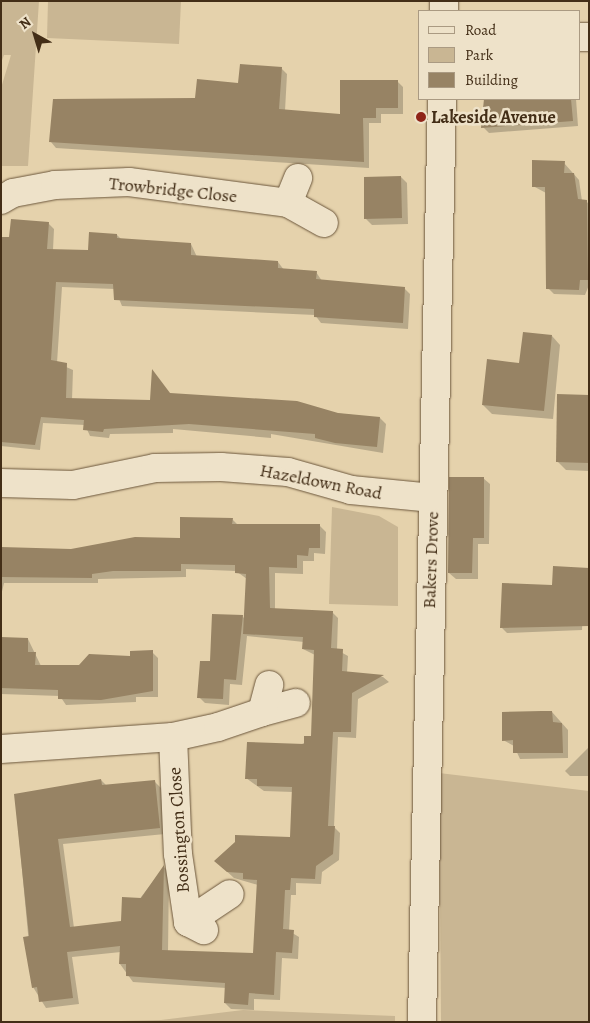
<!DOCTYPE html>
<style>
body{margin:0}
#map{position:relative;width:590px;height:1023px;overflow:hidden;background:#e5d2ac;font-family:Alegreya,serif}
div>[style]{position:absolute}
.green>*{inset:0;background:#c9b693}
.shadow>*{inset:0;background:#0003}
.building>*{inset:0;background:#978364}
.roads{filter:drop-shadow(0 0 1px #6c573c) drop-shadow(0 0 1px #6c573c)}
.minor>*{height:28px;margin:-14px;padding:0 14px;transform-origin:14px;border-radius:14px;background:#eee2c9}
.dots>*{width:14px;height:14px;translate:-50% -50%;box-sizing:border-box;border:2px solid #eee2c9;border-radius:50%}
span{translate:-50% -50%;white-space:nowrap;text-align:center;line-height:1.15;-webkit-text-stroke:5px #eee2c9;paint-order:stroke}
.poi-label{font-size:18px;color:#432e17;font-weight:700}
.left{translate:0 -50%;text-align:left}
.street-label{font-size:18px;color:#432e17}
.frame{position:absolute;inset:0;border:2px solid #432e17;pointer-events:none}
.legend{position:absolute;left:418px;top:10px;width:162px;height:90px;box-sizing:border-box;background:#eee2c9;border:1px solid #aa9a82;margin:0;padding:6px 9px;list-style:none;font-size:15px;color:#432e17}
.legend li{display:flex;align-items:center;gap:10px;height:25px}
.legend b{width:25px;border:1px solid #aa9a82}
.north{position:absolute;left:10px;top:10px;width:50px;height:50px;-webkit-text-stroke:4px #eee2c9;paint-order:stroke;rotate:321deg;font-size:14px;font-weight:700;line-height:20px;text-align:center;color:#432e17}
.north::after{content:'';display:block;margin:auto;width:18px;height:22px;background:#432e17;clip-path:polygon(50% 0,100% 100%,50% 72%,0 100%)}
</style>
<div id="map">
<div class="green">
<i style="clip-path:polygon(1px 1px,39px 1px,28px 166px,1px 166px,1px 88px,11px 55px,4px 55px,1px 63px)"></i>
<i style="clip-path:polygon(48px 1px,181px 1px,179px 44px,47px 38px)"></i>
<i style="clip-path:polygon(332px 507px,379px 516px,398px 527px,398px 606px,329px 604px)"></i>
<i style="clip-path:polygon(439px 773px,589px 791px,589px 1022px,441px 1022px)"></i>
<i style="clip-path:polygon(243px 1010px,395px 1016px,395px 1022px,80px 1022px,161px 1020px)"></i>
</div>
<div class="shadow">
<i style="clip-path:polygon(281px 68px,287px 74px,285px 111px,341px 115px,397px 81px,403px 87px,403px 114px,381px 114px,381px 123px,369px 123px,369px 168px,56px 148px,51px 142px,196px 99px)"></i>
<i style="clip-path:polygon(485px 99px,576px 99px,578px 126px,489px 133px,483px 127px)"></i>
<i style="clip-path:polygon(564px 163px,579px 180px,582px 201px,589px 203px,589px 285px,585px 295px,554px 294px,548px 288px,546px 193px,533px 186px)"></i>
<i style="clip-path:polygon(401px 177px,407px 183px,408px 224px,372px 225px,366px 219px)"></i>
<i style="clip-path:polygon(48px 223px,54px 229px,53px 250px,89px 252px,117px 235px,121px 239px,191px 244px,197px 257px,278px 262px,284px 270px,316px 272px,322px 281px,404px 288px,410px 294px,408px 329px,321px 323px,315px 315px,122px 306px,115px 289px,62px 287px,57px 363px,73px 370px,72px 400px,151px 401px,153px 372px,171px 395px,380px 418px,386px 424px,383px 453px,271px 434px,271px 438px,173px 429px,173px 433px,110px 434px,109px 438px,90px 436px,85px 425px,43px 423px,40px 450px,1px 446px,1px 256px,10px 239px)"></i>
<i style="clip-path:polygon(552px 336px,560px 345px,553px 419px,492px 414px,483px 405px)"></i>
<i style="clip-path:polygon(589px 396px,589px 471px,566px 470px,557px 461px)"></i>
<i style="clip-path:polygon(483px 478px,490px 484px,489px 544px,478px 544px,478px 579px,456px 579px,449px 573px)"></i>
<i style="clip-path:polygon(232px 519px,239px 526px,320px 526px,326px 532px,325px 554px,314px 553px,314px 561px,303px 561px,303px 574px,275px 573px,275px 609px,332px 612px,338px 618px,337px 650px,348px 656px,347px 673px,383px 677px,389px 682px,358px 699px,356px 738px,338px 737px,334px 827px,340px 833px,339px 860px,322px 872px,321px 884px,296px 883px,296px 895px,291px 895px,289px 931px,299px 937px,298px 959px,282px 958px,280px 1000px,254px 999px,254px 1010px,231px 1009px,225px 1003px,226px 988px,133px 982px,120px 964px,121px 952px,72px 957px,79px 1004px,46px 1008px,33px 987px,15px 795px,101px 780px,107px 786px,155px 782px,161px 788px,165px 834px,63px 844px,74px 928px,122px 922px,164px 867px,169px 873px,168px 952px,254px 954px,258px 885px,234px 878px,222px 867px,291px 838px,293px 792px,264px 791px,246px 778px,312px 738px,315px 655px,303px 649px,304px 642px,247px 636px,242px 685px,230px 684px,229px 705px,205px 703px,199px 697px,211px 662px,242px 616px,245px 619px,247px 579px,236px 571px,186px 569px,186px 577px,98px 579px,98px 583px,4px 583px,1px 596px,1px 548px,72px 550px,181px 539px)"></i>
<i style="clip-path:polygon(584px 574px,582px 630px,507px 633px,502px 628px,553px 586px)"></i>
<i style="clip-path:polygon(1px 638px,28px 639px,41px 666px,79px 667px,152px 652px,158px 658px,158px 697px,136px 697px,136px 702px,66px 705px,60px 696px,1px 694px)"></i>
<i style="clip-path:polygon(552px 712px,568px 730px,568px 758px,520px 759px,514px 746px,503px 740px)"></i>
<i style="clip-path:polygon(589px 747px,589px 776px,570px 776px,565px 771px)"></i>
</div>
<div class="building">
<i style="clip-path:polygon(240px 64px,282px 67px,279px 109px,340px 114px,340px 80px,398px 80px,398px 108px,376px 108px,376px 118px,363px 118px,364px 162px,49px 142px,53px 99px,195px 98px,197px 79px,238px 83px)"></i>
<i style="clip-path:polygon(484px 99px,571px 99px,573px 121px,481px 128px)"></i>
<i style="clip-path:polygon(532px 160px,565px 161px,564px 173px,574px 173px,578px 199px,587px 200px,588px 280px,580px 280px,579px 290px,546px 289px,545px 187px,532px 187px)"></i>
<i style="clip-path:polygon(401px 176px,402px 218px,364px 219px,364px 177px)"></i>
<i style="clip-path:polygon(11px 219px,49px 222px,47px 249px,88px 250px,89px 232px,117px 234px,117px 238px,191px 243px,191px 255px,278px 261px,278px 268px,317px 271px,316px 279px,405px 287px,403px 323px,314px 317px,314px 309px,114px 300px,113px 284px,56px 282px,51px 360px,67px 363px,66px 398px,150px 400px,152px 369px,170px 393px,297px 401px,338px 413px,380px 417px,377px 447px,335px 443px,315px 438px,315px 434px,189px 424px,104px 429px,103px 432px,83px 430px,84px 420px,41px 417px,35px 445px,1px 442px,1px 258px,2px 237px,9px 237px)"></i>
<i style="clip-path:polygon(523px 332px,552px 335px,544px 411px,482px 405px,487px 359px,519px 363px)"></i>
<i style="clip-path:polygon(557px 394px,589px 395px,589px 463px,556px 462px)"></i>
<i style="clip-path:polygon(449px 477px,484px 477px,484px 538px,473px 538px,472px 573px,448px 573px)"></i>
<i style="clip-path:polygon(180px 517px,233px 518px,232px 524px,320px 524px,320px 548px,309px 548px,308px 556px,297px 555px,297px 568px,269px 567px,270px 608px,333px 611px,331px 648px,343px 649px,342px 671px,384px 675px,352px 693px,351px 732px,333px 732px,328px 826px,335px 826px,333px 854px,316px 866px,315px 879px,291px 878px,290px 890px,285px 890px,283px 929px,294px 930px,292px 953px,276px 952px,274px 995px,249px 993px,248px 1005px,224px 1003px,225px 983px,126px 976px,126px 964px,119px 964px,120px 946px,67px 952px,73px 998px,39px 1002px,37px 987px,32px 988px,23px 937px,29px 936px,14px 794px,101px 779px,102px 785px,155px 780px,160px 828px,58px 839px,70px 927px,121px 921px,122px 897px,141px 898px,164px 865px,162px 950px,253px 953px,257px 880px,243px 879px,243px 873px,227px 872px,214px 861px,235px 842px,235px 835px,290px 837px,292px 787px,257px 786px,257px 779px,245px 779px,247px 742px,304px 744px,304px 736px,311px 736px,314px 650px,302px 649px,303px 637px,243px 634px,246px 574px,235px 573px,235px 565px,181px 564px,181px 571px,113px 571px,92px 574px,92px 578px,1px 577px,1px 547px,71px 549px,135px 537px,180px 538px)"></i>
<i style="clip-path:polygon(553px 566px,589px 568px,589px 626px,500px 628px,502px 583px,552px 585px)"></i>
<i style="clip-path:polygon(212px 614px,243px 615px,236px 680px,224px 679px,223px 699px,197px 698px,200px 661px,210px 661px)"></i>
<i style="clip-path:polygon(1px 637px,28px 638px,28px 652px,36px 652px,35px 665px,79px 665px,89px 654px,130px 656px,130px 651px,153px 650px,153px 691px,101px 700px,58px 699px,58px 690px,1px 688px)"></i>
<i style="clip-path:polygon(542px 711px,552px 711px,553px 722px,562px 723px,563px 753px,513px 753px,513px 740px,502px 741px,502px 712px)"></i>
</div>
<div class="roads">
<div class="minor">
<i style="left:444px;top:11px;width:10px;rotate:-90deg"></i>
<i style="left:579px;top:37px;width:10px"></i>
<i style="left:1px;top:200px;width:14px;rotate:-30deg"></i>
<i style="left:13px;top:193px;width:43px;rotate:-10.8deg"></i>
<i style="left:55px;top:185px;width:74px;rotate:-2.3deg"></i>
<i style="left:129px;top:182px;width:160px;rotate:7.5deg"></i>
<i style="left:288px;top:203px;width:41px;rotate:29.1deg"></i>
<i style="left:288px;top:203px;width:27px;rotate:-68deg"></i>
<i style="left:1px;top:483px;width:72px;rotate:1.6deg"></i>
<i style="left:73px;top:485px;width:84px;rotate:-11.7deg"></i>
<i style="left:155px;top:468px;width:66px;rotate:-0.9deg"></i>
<i style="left:221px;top:467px;width:67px;rotate:4.3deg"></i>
<i style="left:288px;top:472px;width:66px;rotate:15.9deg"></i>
<i style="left:351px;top:490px;width:82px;rotate:5.6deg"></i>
<i style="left:262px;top:712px;width:35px;rotate:-15deg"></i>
<i style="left:173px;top:737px;width:117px;rotate:87.6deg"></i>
<i style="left:178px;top:854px;width:69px;rotate:81.6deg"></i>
<i style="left:188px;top:922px;width:18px;rotate:27deg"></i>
<i style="left:1px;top:749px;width:172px;rotate:-4deg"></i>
<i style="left:173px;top:737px;width:46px;rotate:-12.5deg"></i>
<i style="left:218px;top:727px;width:46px;rotate:-18.8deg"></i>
<i style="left:262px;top:712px;width:28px;rotate:-75deg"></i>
<i style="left:188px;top:922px;width:50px;rotate:-33.7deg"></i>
<i style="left:422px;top:1022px;width:923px;rotate:-88.76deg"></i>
</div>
</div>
<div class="dots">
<i style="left:421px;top:117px;background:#8f2418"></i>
</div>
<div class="poi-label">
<span class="left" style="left:431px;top:117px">Lakeside Avenue</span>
</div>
<div class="street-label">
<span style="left:173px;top:190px;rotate:6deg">Trowbridge Close</span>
<span style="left:321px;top:482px;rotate:11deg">Hazeldown Road</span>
<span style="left:431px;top:560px;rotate:-88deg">Bakers Drove</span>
<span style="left:179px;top:830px;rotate:-94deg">Bossington Close</span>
</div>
<div class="frame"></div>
<ul class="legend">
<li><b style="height:6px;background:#eee2c9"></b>Road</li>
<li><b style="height:14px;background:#c9b693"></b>Park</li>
<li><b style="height:14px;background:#978364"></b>Building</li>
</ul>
<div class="north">N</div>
</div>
